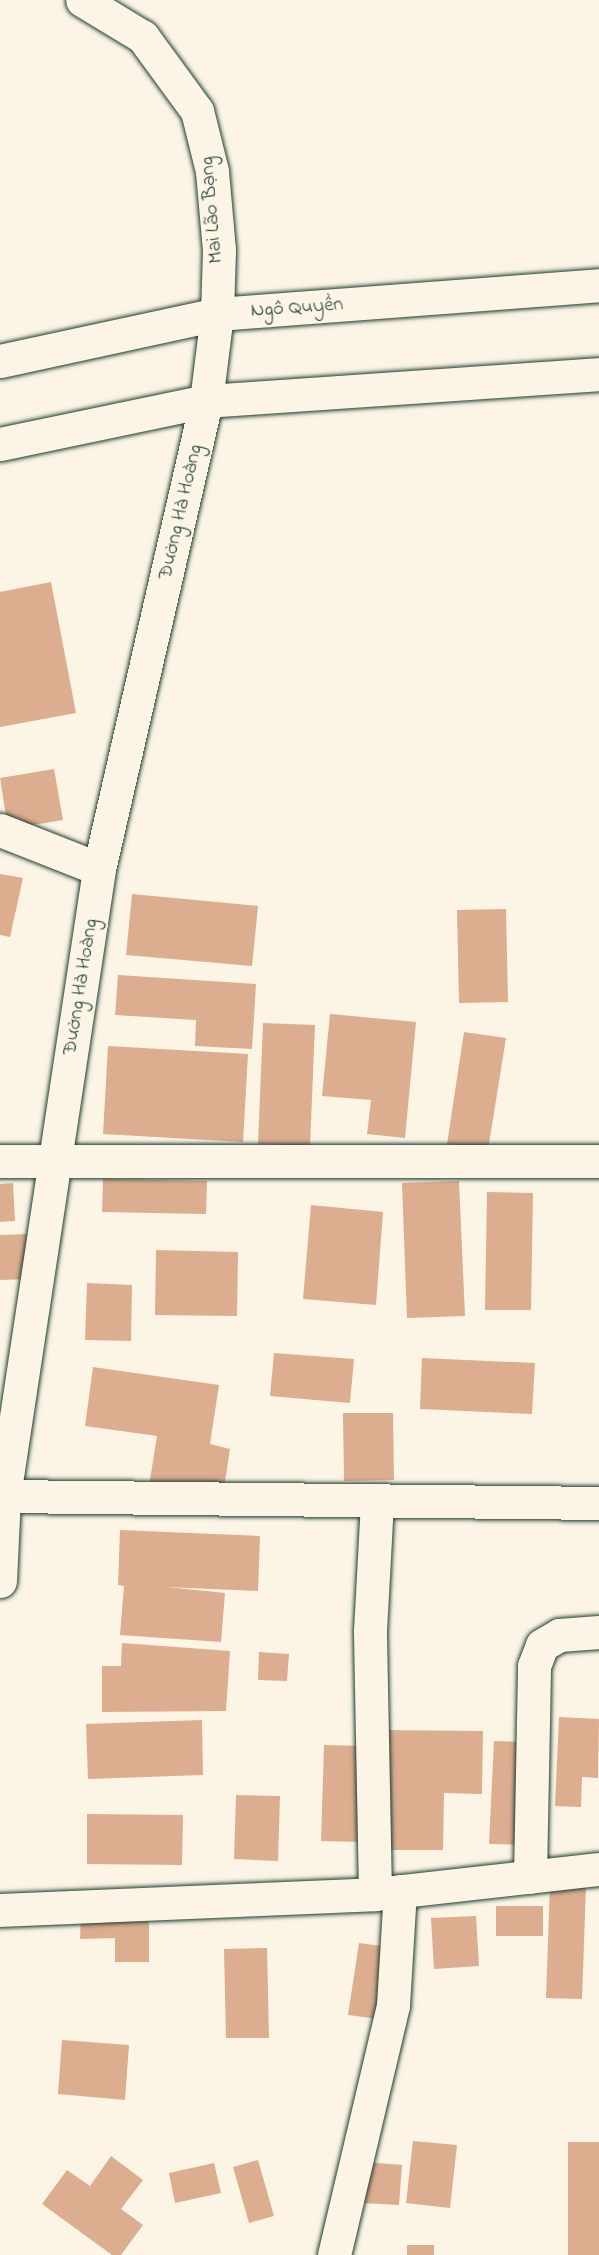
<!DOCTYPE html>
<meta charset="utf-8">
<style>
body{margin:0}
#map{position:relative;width:599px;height:2255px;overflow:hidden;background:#fcf5e5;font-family:"Indie Flower",sans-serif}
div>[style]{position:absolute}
.building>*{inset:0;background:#ddad8f}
.roads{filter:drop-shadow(0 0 2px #1f3d34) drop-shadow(0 0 2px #1f3d34)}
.minor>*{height:33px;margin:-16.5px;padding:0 16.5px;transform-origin:16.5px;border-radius:16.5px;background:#fcf5e5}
.tertiary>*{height:33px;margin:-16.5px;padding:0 16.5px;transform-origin:16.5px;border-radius:16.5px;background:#fcf5e5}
.secondary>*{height:33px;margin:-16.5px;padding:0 16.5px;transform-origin:16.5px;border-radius:16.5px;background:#fcf5e5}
span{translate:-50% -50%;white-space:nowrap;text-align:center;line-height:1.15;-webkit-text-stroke:4.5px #fcf5e5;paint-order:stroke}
.street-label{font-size:20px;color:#1f3d34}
</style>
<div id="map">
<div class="building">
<i style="clip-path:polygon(51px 582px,76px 713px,0 727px,0 592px)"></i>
<i style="clip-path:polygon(54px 769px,63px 820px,8px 829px,0 778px)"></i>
<i style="clip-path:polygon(0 874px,23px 878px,10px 937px,0 935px)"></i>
<i style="clip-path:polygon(132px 894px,258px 906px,252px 966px,126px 955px)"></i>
<i style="clip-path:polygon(506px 909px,508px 1002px,459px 1003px,457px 910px)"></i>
<i style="clip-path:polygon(118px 975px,256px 984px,252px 1049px,195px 1046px,196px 1020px,115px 1015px)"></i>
<i style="clip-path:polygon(330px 1014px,416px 1022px,405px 1138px,367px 1134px,371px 1100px,322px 1096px)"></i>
<i style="clip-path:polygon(263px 1023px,315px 1025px,310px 1146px,258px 1144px)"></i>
<i style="clip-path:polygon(464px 1032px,506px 1038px,488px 1150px,447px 1144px)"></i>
<i style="clip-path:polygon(108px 1046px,248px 1054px,243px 1142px,103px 1134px)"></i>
<i style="clip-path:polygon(103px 1179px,207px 1181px,206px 1214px,102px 1212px)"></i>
<i style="clip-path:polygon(459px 1181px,465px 1316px,407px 1318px,402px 1183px)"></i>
<i style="clip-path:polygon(13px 1183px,15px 1221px,0 1222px,0 1184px)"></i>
<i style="clip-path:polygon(487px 1192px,533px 1193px,531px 1310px,485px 1310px)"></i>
<i style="clip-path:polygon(311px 1205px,383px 1212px,376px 1305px,303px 1299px)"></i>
<i style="clip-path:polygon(28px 1234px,28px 1279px,0 1280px,0 1235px)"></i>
<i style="clip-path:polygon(156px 1250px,238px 1252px,237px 1316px,155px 1315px)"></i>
<i style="clip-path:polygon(87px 1283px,132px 1285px,131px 1341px,85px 1340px)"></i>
<i style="clip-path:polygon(274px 1353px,354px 1359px,350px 1403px,270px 1396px)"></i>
<i style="clip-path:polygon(422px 1358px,535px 1363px,532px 1414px,420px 1409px)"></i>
<i style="clip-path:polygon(93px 1367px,219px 1385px,210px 1444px,230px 1449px,223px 1495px,149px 1486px,157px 1436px,85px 1426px)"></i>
<i style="clip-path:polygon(343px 1413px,393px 1413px,394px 1480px,344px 1481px)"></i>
<i style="clip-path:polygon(120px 1530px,260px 1536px,258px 1591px,167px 1587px,225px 1593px,221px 1642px,120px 1635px,124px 1586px,118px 1585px)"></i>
<i style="clip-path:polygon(122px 1643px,230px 1651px,226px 1711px,102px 1712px,102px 1666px,121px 1666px)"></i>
<i style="clip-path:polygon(259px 1652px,289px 1654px,287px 1681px,258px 1680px)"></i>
<i style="clip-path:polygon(559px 1717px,599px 1719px,598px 1778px,582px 1777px,581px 1807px,555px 1806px)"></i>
<i style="clip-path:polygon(202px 1720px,203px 1775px,88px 1779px,86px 1724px)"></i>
<i style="clip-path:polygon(378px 1730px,483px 1731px,482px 1794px,444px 1793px,443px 1850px,378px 1850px)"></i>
<i style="clip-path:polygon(494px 1741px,529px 1742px,525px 1845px,489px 1844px)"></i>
<i style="clip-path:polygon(324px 1745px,364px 1746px,361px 1842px,321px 1841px)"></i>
<i style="clip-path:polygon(236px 1795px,280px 1796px,278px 1861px,234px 1859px)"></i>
<i style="clip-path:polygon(87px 1814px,183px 1815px,182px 1865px,87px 1864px)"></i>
<i style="clip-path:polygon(550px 1885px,586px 1886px,582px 1999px,546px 1998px)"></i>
<i style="clip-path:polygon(496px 1906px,543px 1906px,543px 1936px,496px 1936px)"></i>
<i style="clip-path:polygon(81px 1913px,149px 1913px,149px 1962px,115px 1962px,115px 1938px,80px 1939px)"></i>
<i style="clip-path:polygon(476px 1916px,479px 1966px,434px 1969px,431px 1918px)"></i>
<i style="clip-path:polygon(359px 1943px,389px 1947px,378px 2019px,348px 2015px)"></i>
<i style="clip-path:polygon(267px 1948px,269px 2038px,226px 2038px,224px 1949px)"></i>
<i style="clip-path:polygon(62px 2040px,129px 2045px,125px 2100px,58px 2094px)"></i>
<i style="clip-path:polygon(413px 2141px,457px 2145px,450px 2208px,406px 2203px)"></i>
<i style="clip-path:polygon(568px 2142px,599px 2142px,599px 2255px,568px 2255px)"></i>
<i style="clip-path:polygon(111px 2156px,143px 2180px,121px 2209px,143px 2225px,121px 2255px,112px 2255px,42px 2204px,67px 2170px,90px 2186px)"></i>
<i style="clip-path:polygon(258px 2160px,274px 2216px,249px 2223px,233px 2167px)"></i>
<i style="clip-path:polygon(365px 2162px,402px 2165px,399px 2205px,362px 2203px)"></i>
<i style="clip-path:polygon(214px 2163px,221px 2193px,175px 2203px,169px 2173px)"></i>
<i style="clip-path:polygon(407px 2245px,434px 2245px,434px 2255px,407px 2255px)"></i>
</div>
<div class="roads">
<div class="minor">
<i style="left:0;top:830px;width:106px;rotate:21.5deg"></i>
<i style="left:0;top:1161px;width:599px"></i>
<i style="left:4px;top:1496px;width:595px;rotate:0.67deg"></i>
<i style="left:530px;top:1877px;width:211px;rotate:-88.9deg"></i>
<i style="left:534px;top:1666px;width:22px;rotate:-69deg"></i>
<i style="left:542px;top:1645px;width:20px;rotate:-30deg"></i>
<i style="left:559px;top:1635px;width:40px;rotate:-4.3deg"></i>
<i style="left:375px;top:1894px;width:263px;rotate:-91.1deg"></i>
<i style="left:370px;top:1631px;width:129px;rotate:-86.9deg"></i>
<i style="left:0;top:1910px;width:375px;rotate:-2.4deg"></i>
<i style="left:375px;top:1894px;width:225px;rotate:-6.4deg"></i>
<i style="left:334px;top:2255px;width:257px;rotate:-76.7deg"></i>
<i style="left:393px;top:2005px;width:114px;rotate:-86.5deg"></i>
</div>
<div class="tertiary">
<i style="left:0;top:1581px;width:85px;rotate:-87.3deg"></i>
<i style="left:4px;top:1496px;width:634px;rotate:-81.38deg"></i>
<i style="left:99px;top:869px;width:480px;rotate:-77.1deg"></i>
<i style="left:206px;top:401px;width:88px;rotate:-82.8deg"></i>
<i style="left:217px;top:314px;width:64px;rotate:-88.2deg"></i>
<i style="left:219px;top:250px;width:79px;rotate:-95.1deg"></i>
<i style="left:212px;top:171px;width:62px;rotate:-104deg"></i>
<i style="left:197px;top:111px;width:92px;rotate:-126.1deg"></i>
<i style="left:143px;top:37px;width:71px;rotate:-148.8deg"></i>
</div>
<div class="secondary">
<i style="left:0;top:361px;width:222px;rotate:-12.2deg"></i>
<i style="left:217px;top:314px;width:383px;rotate:-4.3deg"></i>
<i style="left:0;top:444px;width:210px;rotate:-11.8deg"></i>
<i style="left:206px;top:401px;width:394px;rotate:-3.9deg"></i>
</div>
</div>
<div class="street-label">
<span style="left:212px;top:210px;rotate:-95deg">Mai Lão Bạng</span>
<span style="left:297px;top:308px;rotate:-4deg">Ngô Quyền</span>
<span style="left:181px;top:512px;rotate:-77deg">Đường Hà Hoàng</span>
<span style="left:81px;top:987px;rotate:-81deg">Đường Hà Hoàng</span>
</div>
</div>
